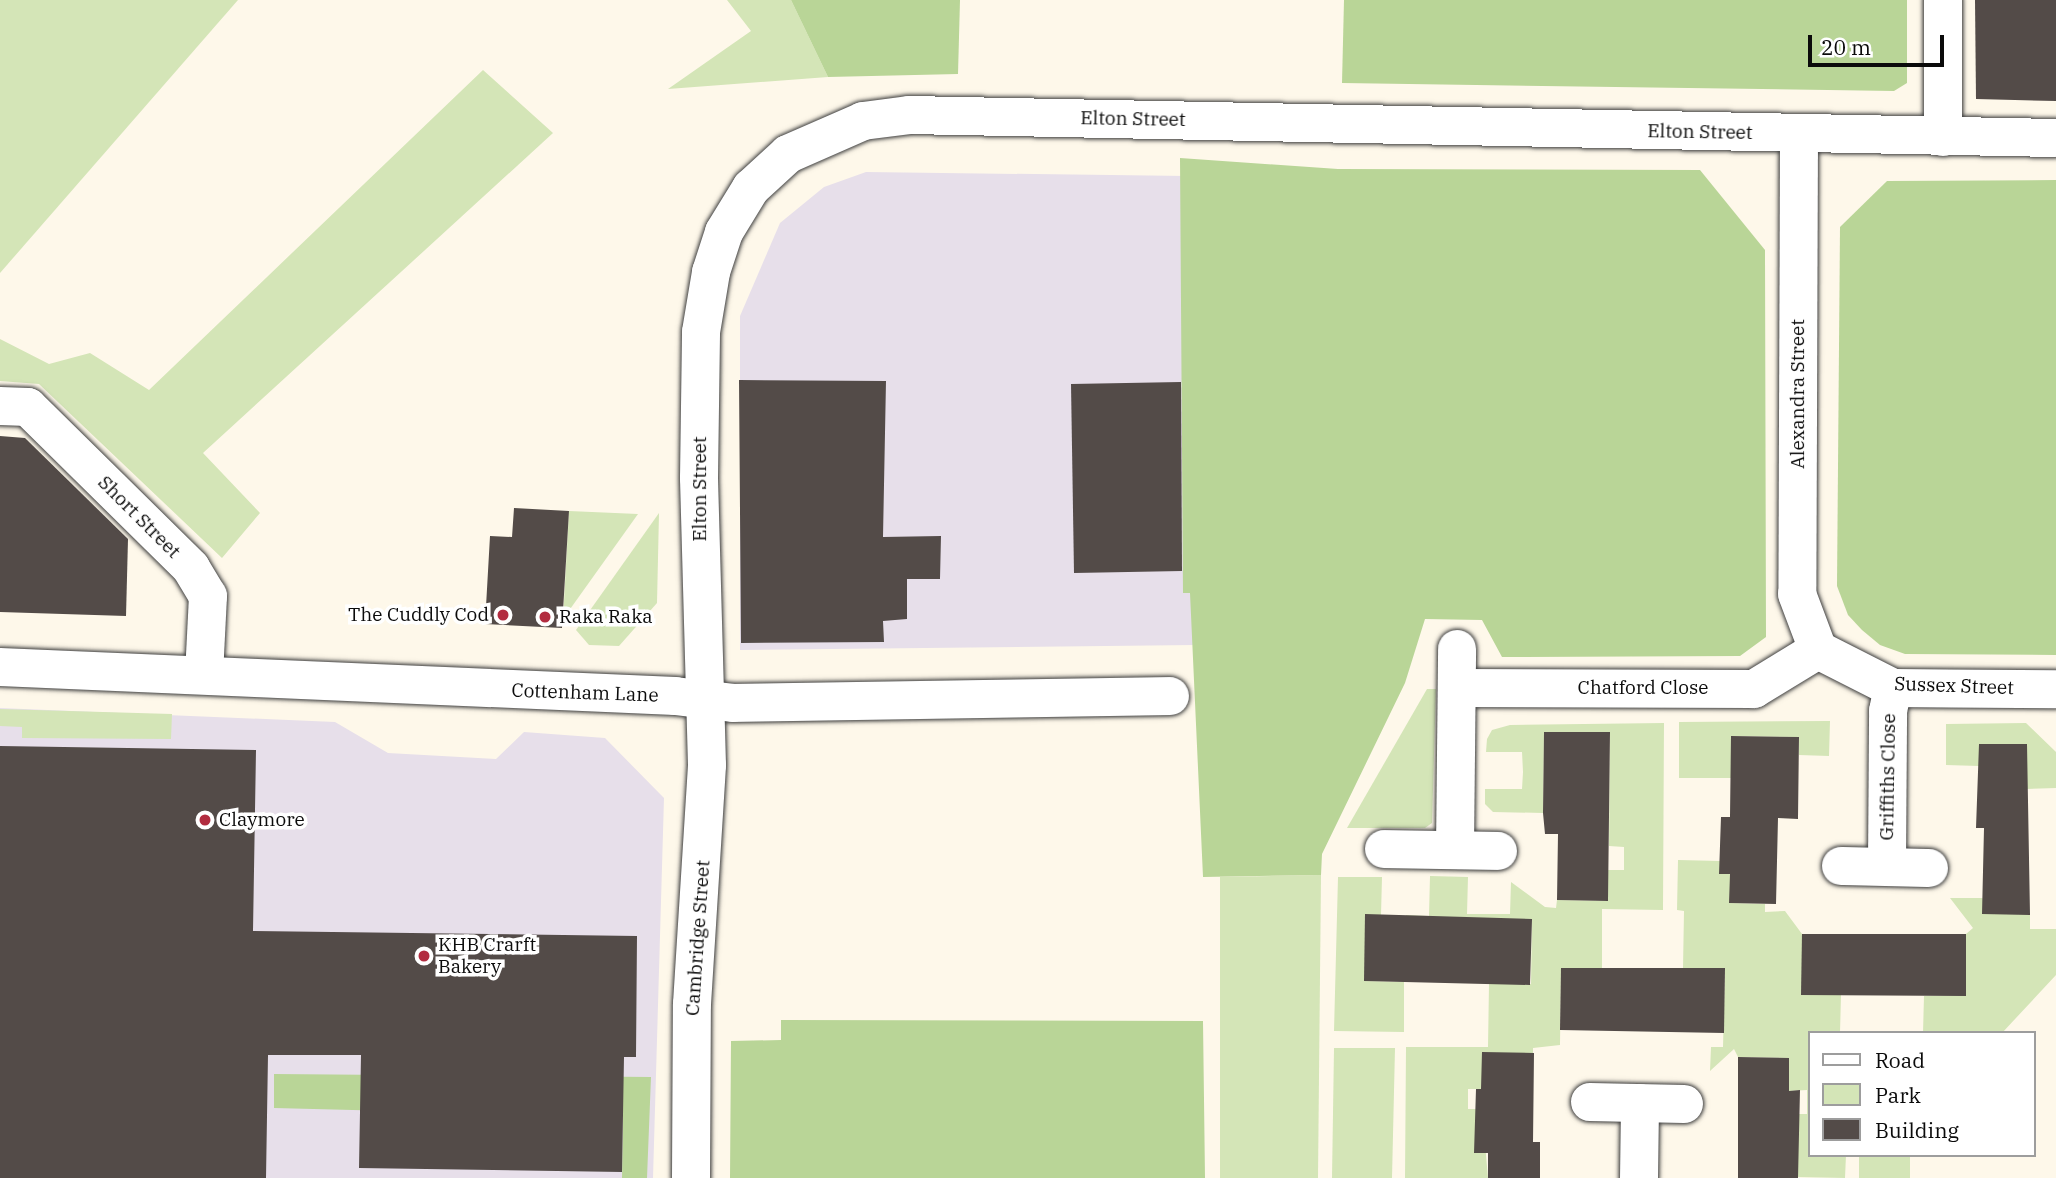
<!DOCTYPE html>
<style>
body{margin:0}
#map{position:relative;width:2056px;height:1178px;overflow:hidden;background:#fef8ea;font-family:"IBM Plex Serif",serif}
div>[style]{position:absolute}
.industrial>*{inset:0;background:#e7dfea}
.green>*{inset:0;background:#d4e5b7}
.forest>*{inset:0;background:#b9d597}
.building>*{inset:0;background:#534b48}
.roads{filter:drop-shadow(0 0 2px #3e3e3e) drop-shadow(0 0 2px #3e3e3e)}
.minor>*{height:38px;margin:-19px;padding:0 19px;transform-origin:19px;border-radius:19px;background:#fff}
.dots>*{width:19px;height:19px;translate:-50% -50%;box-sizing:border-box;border:4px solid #fff;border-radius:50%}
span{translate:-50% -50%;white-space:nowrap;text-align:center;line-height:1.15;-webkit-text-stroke:7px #fff;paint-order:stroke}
.street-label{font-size:19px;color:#0b0b0b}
.poi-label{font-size:19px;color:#0b0b0b}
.right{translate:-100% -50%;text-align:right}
.left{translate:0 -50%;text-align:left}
.legend{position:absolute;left:1808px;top:1031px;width:228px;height:126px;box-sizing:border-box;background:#fff;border:2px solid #9d9d9d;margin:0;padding:9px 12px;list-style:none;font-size:21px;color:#0b0b0b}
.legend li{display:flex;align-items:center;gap:14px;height:35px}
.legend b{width:35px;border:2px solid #9d9d9d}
.scale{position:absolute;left:1808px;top:35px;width:136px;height:32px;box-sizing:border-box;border:4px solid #0b0b0b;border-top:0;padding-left:9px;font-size:21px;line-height:24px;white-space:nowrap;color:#0b0b0b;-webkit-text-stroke:5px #fff;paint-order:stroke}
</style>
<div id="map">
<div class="industrial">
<i style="clip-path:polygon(866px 172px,1187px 176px,1195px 645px,740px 650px,740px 316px,780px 223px,824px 187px)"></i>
<i style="clip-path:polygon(0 708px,335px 722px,388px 753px,496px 759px,524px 732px,605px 738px,664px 798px,653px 1178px,0 1178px)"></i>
</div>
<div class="green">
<i style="clip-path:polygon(0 0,238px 0,0 273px)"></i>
<i style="clip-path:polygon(727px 0,791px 0,828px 77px,668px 89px,751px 31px)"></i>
<i style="clip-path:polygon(483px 70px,553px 133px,203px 453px,260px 513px,222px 558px,39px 384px,0 381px,0 339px,49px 364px,90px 353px,149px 390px)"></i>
<i style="clip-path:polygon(569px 511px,638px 514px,563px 619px)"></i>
<i style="clip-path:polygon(659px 513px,657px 603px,619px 646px,589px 645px,576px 630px)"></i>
<i style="clip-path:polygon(1427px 689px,1436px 689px,1432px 823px,1425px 828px,1347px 828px)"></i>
<i style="clip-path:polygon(0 709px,172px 714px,171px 739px,22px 738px,22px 727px,0 726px)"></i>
<i style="clip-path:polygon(1830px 721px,1829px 756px,1799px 755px,1799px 737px,1732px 736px,1731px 778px,1679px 778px,1679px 722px)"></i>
<i style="clip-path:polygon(1664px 723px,1663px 910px,1602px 909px,1602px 969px,1561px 969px,1560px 1045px,1533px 1048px,1533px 1053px,1481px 1089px,1468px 1089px,1468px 1109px,1482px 1109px,1488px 1178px,1405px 1178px,1406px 1047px,1488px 1047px,1489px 984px,1531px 984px,1532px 919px,1405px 934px,1406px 915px,1429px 916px,1430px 876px,1468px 877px,1467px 914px,1510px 914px,1511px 882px,1545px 907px,1556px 908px,1557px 900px,1608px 901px,1608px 870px,1624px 870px,1624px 847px,1609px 846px,1610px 732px,1544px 733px,1543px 813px,1493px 812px,1485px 804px,1485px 789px,1522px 789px,1523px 772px,1522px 752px,1486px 752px,1487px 739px,1492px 730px,1510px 725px)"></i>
<i style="clip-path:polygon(2026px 723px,2056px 752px,2056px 788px,2026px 789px,2026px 744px,1980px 744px,1979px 766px,1946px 765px,1946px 724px)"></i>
<i style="clip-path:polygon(1678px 860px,1720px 861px,1730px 874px,1730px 903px,1765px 904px,1765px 912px,1785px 911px,1802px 934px,1802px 994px,1841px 995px,1840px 1033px,1809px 1033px,1809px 1155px,1846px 1155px,1845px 1178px,1798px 1177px,1790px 1114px,1807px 1114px,1807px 1090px,1789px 1091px,1788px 1058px,1738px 1057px,1734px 1049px,1710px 1071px,1711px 1047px,1723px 1047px,1725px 969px,1683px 968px,1684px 911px,1677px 910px)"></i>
<i style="clip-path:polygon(1321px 875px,1318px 1178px,1220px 1178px,1220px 877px)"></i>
<i style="clip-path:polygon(1338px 877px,1382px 877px,1381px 915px,1364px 981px,1404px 982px,1404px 1032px,1334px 1031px)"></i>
<i style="clip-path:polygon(1950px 898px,1982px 898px,2030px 915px,2030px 929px,2056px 929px,2056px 975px,2002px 1033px,1923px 1033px,1924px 996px,1966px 995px,1966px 934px,1973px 928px)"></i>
<i style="clip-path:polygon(1334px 1048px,1395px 1048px,1392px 1178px,1332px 1178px)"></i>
<i style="clip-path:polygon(1859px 1155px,1910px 1155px,1910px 1178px,1859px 1178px)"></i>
</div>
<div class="forest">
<i style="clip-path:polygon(791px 0,960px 0,958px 74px,828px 77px)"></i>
<i style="clip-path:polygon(1344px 0,1907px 0,1907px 83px,1894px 91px,1342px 83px)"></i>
<i style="clip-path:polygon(1180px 158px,1338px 169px,1700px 170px,1765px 250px,1766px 637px,1740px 656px,1502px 657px,1482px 620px,1425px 619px,1405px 683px,1322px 854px,1321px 875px,1203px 877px,1190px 593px,1183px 593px)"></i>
<i style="clip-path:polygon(2056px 180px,2056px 655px,1905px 654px,1880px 645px,1862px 630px,1848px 615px,1837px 586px,1840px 227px,1887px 181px)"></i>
<i style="clip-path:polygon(781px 1020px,1203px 1021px,1205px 1178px,730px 1178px,731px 1041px,781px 1040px)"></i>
<i style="clip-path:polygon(274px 1074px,651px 1077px,647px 1178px,622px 1178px,623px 1117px,274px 1108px)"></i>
</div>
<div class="building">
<i style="clip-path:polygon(1975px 0,2056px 0,2056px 101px,1976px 99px)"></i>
<i style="clip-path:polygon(739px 380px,886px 381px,883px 537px,941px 536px,940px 579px,907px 579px,907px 619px,883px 621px,884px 642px,741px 643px)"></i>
<i style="clip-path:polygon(1181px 382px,1182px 571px,1074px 573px,1071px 384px)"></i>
<i style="clip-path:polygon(0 436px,25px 438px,128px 539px,126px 616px,0 612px)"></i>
<i style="clip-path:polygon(514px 508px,569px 511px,562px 628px,485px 624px,490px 536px,512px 537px)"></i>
<i style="clip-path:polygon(1544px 732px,1610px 732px,1608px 901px,1557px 900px,1558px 834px,1545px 834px,1543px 813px)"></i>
<i style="clip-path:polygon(1731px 736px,1799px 737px,1798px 819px,1778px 818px,1776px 904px,1729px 903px,1730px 874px,1719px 874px,1721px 817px,1730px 817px)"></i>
<i style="clip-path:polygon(1979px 744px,2027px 744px,2030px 915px,1982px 914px,1984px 828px,1976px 828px)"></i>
<i style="clip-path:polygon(0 746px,256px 750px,253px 931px,637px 936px,636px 1057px,624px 1057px,622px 1172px,359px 1168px,361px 1055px,268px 1055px,266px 1178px,0 1178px)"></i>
<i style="clip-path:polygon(1365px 914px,1532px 919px,1530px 985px,1364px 981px)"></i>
<i style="clip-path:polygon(1802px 934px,1966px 934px,1966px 996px,1801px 995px)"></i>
<i style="clip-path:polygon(1561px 968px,1725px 968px,1724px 1033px,1560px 1030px)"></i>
<i style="clip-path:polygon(1482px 1052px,1534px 1053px,1533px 1142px,1540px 1142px,1540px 1178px,1488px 1178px,1488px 1153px,1474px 1153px,1476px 1089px,1481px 1089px)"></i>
<i style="clip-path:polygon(1738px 1057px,1789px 1058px,1789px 1091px,1800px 1090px,1798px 1178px,1738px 1178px)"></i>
</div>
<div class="roads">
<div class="minor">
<i style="left:1799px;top:134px;width:460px;rotate:90.2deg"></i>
<i style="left:1797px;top:594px;width:60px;rotate:69.4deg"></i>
<i style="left:1943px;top:137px;width:137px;rotate:-90deg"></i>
<i style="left:0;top:406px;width:28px;rotate:2deg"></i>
<i style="left:28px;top:407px;width:229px;rotate:44.6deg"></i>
<i style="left:191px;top:568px;width:33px;rotate:59deg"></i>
<i style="left:208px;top:596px;width:78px;rotate:92.9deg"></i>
<i style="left:1818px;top:650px;width:84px;rotate:26.9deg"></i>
<i style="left:1893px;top:688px;width:163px;rotate:0.4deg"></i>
<i style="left:0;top:667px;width:676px;rotate:2.46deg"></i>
<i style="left:675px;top:696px;width:58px;rotate:6.9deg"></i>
<i style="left:733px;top:703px;width:437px;rotate:-0.9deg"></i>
<i style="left:1457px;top:688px;width:297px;rotate:0.2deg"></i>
<i style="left:1754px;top:689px;width:75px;rotate:-31.4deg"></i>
<i style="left:1384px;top:849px;width:114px;rotate:1deg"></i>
<i style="left:1455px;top:850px;width:201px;rotate:-89.4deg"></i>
<i style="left:1841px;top:866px;width:88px;rotate:1.3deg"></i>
<i style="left:1887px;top:866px;width:155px;rotate:-89.6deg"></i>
<i style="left:1888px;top:711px;width:24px;rotate:-78deg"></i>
<i style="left:1590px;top:1102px;width:94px;rotate:1.2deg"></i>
<i style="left:691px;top:1178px;width:174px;rotate:-89.7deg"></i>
<i style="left:692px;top:1004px;width:239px;rotate:-86.4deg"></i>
<i style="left:707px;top:765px;width:287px;rotate:-91.6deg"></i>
<i style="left:699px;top:478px;width:146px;rotate:-89.2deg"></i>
<i style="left:701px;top:332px;width:61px;rotate:-80.5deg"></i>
<i style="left:711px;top:272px;width:42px;rotate:-72deg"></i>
<i style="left:724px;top:232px;width:52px;rotate:-58.5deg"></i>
<i style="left:751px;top:188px;width:50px;rotate:-42.6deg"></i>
<i style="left:788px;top:154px;width:82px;rotate:-23.7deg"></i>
<i style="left:863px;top:121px;width:46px;rotate:-7.4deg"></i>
<i style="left:909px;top:115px;width:1147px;rotate:1.15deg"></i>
<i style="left:1639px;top:1178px;width:75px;rotate:-89.2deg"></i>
</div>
</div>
<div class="dots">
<i style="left:503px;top:615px;background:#b22c40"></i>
<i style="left:545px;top:617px;background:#b22c40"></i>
<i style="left:205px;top:820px;background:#b22c40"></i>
<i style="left:424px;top:956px;background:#b22c40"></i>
</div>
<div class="street-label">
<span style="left:1133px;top:119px;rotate:1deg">Elton Street</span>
<span style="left:1700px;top:132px;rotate:1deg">Elton Street</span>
<span style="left:1798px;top:394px;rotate:-90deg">Alexandra Street</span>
<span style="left:700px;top:489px;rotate:-90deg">Elton Street</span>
<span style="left:139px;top:517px;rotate:45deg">Short Street</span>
<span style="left:1954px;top:686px;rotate:2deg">Sussex Street</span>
<span style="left:1643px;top:688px">Chatford Close</span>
<span style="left:585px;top:693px;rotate:2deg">Cottenham Lane</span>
<span style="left:1888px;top:777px;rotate:-89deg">Griffiths Close</span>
<span style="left:698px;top:938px;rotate:-86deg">Cambridge Street</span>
</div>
<div class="poi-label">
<span class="right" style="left:489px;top:615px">The Cuddly Cod</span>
<span class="left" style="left:559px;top:617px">Raka Raka</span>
<span class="left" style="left:219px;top:820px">Claymore</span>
<span class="left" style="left:438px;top:956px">KHB Crarft<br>Bakery</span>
</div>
<ul class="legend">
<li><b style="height:9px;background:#fff"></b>Road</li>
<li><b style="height:19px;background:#d4e5b7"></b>Park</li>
<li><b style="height:19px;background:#534b48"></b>Building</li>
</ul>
<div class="scale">20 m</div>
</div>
